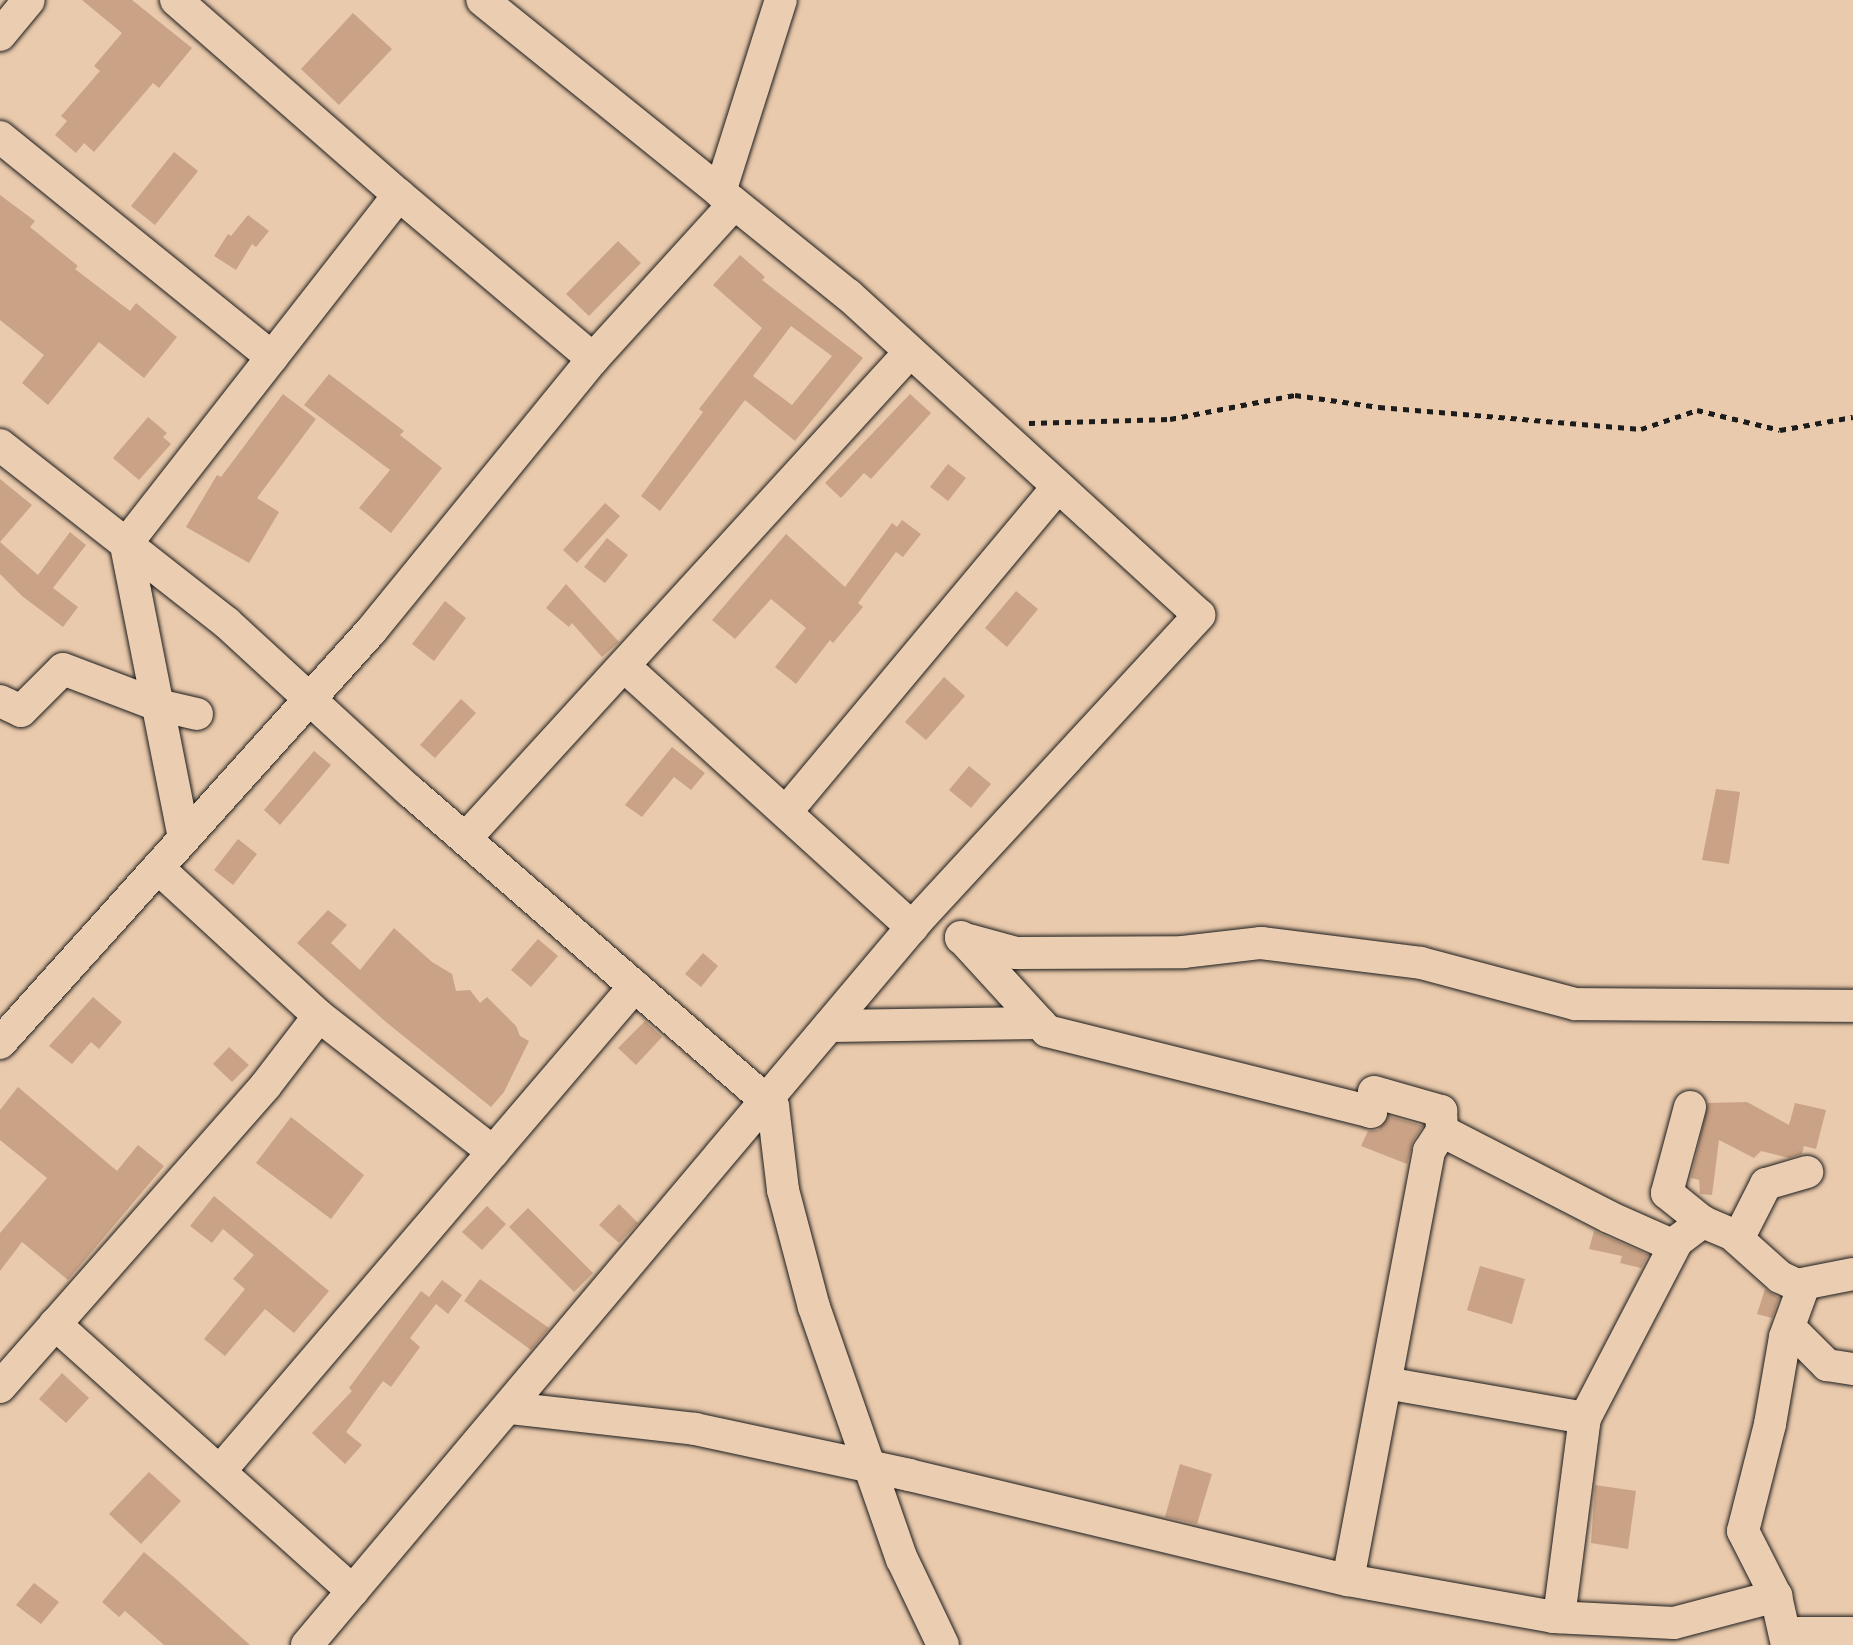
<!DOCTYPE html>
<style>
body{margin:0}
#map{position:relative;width:1853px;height:1645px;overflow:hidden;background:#eacaac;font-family:"Shantell Sans",sans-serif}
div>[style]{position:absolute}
.building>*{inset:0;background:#caa285}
.path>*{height:5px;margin-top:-2.5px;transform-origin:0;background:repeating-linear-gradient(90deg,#1c1c1c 0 6px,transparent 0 12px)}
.roads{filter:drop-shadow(0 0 2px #1c1c1c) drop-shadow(0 0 2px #1c1c1c)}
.street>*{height:32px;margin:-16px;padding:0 16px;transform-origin:16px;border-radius:16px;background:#ebceb2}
span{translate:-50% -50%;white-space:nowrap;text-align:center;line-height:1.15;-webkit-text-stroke:8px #ebceb2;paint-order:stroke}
</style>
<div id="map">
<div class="building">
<i style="clip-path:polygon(82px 0,132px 0,192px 48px,159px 88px,153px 83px,94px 152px,84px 143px,76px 153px,55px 135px,67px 121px,61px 116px,100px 71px,94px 66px,122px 33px)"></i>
<i style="clip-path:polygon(353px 13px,392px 49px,339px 105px,301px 69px)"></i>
<i style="clip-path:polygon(174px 152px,198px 171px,155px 225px,131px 206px)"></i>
<i style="clip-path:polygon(0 195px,35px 221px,30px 227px,78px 266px,75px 269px,130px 311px,136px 303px,177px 337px,144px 378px,99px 342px,48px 405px,22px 383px,44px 355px,0 320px)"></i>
<i style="clip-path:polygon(248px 215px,269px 231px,256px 247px,252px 244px,236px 270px,214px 256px,228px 234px,231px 236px)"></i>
<i style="clip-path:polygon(618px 241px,641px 263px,589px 316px,566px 294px)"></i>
<i style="clip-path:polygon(evenodd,740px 255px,765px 277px,762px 280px,863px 358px,795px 441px,745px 400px,660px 511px,641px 496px,703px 412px,699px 409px,762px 328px,713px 285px,740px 255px,791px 326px,832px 356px,792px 405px,753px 376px,791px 326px)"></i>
<i style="clip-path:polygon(329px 374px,404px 431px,400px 435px,442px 468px,391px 533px,359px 508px,390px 470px,304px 405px)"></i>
<i style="clip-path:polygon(283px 394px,316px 419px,257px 498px,279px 512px,249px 563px,186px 527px,217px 475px,221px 477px)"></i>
<i style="clip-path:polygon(910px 394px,931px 413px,871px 479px,864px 473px,841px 498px,825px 483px)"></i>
<i style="clip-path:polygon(148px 417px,167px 433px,163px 437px,171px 444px,139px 480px,113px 458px)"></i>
<i style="clip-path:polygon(948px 464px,966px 478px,948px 501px,930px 487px)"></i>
<i style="clip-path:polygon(0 479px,32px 505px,0 542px)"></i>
<i style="clip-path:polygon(605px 503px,620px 516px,577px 563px,563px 550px)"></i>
<i style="clip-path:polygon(902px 520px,921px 534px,903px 557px,896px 552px,858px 603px,863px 607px,833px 643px,830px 640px,796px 684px,775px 667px,806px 628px,771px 599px,735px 639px,712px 620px,786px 534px,845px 587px,892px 523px,897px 527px)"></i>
<i style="clip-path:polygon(70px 532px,86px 545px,53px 588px,78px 607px,63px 627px,22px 596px,0 574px,0 542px,38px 575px)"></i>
<i style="clip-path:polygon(607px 538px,628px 555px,605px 583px,584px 567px)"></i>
<i style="clip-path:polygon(566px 584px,619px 642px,602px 657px,572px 623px,569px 627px,546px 608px)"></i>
<i style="clip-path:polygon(1016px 591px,1038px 609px,1007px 647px,985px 628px)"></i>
<i style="clip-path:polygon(445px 601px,466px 618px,434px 661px,412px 644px)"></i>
<i style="clip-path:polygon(944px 677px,965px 696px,926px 740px,905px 722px)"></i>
<i style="clip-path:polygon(461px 699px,476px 713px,435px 758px,420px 745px)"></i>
<i style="clip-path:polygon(672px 747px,705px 773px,691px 790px,674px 777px,642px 817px,625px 805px)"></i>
<i style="clip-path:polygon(314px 751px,331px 765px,280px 825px,264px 810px)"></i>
<i style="clip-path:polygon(969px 766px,991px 784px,971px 808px,949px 790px)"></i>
<i style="clip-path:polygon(1716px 789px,1740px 792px,1729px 864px,1702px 860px)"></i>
<i style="clip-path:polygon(238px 839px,257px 854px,233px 885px,214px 870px)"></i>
<i style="clip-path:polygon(328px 910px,347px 925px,331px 943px,360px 970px,394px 928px,432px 962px,452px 974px,456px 991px,470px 990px,480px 1003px,487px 997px,516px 1026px,520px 1036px,529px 1041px,504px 1092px,491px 1107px,386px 1022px,297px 943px)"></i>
<i style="clip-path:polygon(538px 939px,558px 956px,531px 987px,511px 970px)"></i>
<i style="clip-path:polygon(703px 953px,718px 966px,701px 987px,685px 974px)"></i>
<i style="clip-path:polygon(93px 997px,122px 1022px,99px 1049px,91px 1042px,72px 1064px,49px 1046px)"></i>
<i style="clip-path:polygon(645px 1021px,662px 1037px,636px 1065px,618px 1048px)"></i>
<i style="clip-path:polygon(229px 1047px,249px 1065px,232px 1082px,213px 1064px)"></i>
<i style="clip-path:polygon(18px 1087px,117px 1171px,138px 1145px,164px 1166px,68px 1280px,22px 1242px,0 1271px,0 1233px,47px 1178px,0 1140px,0 1110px)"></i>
<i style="clip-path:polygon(1747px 1102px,1789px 1125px,1795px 1103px,1826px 1110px,1816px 1149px,1804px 1146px,1802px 1154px,1789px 1158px,1761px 1151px,1754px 1158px,1719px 1140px,1712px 1195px,1700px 1194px,1699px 1180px,1691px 1178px,1708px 1103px)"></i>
<i style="clip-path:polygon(1389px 1116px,1423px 1126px,1413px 1141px,1407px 1164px,1361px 1146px,1368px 1131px,1378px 1130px)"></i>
<i style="clip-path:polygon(291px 1117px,364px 1175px,331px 1219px,256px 1163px)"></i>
<i style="clip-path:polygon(214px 1196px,329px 1291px,294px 1333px,265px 1309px,225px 1356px,204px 1339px,245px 1289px,233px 1279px,254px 1255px,223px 1229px,212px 1243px,190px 1226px)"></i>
<i style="clip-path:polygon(619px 1204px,638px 1223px,619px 1243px,599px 1225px)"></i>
<i style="clip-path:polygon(487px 1206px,506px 1224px,482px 1250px,462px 1232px)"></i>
<i style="clip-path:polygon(528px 1208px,593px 1273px,574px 1292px,509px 1227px)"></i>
<i style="clip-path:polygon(1594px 1231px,1648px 1255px,1641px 1268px,1620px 1263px,1622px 1256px,1589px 1249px)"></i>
<i style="clip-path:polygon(1480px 1266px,1525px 1279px,1512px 1324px,1467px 1310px)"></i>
<i style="clip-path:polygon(480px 1279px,549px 1328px,531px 1350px,464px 1301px)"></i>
<i style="clip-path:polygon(442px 1280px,462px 1295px,448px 1314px,436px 1304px,410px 1338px,420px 1347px,391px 1387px,383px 1381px,346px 1432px,362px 1445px,345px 1464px,312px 1433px,352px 1391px,349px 1388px,421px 1291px,429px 1297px)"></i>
<i style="clip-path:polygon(1765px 1289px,1779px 1298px,1772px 1318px,1757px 1314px)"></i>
<i style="clip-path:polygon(62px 1373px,89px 1398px,66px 1423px,39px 1399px)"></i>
<i style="clip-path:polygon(1180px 1464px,1212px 1474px,1197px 1524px,1165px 1517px)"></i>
<i style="clip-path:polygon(149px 1472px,181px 1501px,141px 1544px,109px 1514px)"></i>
<i style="clip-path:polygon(1595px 1485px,1636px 1491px,1628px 1549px,1591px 1543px)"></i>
<i style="clip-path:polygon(144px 1552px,176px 1579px,250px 1645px,164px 1645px,125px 1611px,119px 1617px,102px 1602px)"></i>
<i style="clip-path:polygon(34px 1583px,59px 1602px,41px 1624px,16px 1605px)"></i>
</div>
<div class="path">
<i style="left:1029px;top:423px;width:141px;rotate:-1.6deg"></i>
<i style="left:1170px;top:419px;width:127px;rotate:-10.9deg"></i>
<i style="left:1295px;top:395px;width:85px;rotate:8.1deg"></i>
<i style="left:1379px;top:407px;width:263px;rotate:4.8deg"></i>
<i style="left:1641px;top:429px;width:59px;rotate:-18.7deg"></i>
<i style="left:1697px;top:410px;width:85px;rotate:13.5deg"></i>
<i style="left:1780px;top:430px;width:74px;rotate:-10.1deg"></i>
</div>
<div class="roads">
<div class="street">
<i style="left:176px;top:0;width:296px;rotate:41.2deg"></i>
<i style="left:399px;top:195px;width:254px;rotate:40.2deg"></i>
<i style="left:0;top:35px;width:45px;rotate:-50.4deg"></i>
<i style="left:0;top:137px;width:350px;rotate:39deg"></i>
<i style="left:720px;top:192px;width:201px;rotate:-72.4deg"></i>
<i style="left:0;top:445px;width:288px;rotate:38.1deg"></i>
<i style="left:227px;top:623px;width:248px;rotate:42.6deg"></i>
<i style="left:410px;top:791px;width:481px;rotate:41deg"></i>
<i style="left:773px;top:1106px;width:85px;rotate:83.2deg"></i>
<i style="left:783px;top:1190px;width:121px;rotate:75.2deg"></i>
<i style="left:814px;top:1307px;width:267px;rotate:70.8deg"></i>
<i style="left:902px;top:1559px;width:95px;rotate:64.5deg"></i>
<i style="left:624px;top:666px;width:389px;rotate:42.2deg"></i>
<i style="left:0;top:701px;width:23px;rotate:25deg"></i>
<i style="left:21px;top:711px;width:59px;rotate:-45deg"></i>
<i style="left:63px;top:669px;width:102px;rotate:20.8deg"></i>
<i style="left:158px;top:705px;width:40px;rotate:13deg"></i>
<i style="left:786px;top:812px;width:424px;rotate:-50.1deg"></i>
<i style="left:184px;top:838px;width:300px;rotate:-101.2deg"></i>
<i style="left:126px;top:544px;width:443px;rotate:-52deg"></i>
<i style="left:465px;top:839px;width:660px;rotate:-47.58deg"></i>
<i style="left:961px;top:937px;width:127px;rotate:47.5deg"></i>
<i style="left:1047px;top:1031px;width:334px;rotate:14deg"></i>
<i style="left:1371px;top:1112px;width:20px;rotate:-81deg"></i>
<i style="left:1374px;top:1092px;width:70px;rotate:15.8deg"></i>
<i style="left:1441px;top:1111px;width:20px;rotate:87deg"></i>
<i style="left:1442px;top:1131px;width:188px;rotate:27.2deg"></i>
<i style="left:1609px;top:1217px;width:69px;rotate:24deg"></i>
<i style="left:1672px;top:1245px;width:39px;rotate:-37deg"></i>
<i style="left:1703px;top:1222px;width:33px;rotate:23deg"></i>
<i style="left:1733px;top:1235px;width:63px;rotate:41.8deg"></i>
<i style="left:1780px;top:1277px;width:19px;rotate:25deg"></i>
<i style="left:1797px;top:1285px;width:57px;rotate:-11.1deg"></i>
<i style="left:961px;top:938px;width:57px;rotate:15.3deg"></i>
<i style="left:1016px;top:953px;width:167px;rotate:-0.3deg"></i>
<i style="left:1183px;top:952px;width:79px;rotate:-6.6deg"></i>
<i style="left:1261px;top:943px;width:161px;rotate:7.1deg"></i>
<i style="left:1421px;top:963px;width:159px;rotate:14.9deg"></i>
<i style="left:1575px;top:1004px;width:278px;rotate:0.4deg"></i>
<i style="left:319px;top:1016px;width:221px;rotate:38deg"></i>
<i style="left:829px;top:1026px;width:211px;rotate:-0.8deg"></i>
<i style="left:0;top:1043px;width:554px;rotate:-48deg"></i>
<i style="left:371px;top:631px;width:351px;rotate:-50.8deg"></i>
<i style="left:593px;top:359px;width:210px;rotate:-47.7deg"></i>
<i style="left:1690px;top:1107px;width:89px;rotate:105deg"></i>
<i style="left:1667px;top:1193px;width:46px;rotate:38.9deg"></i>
<i style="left:1738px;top:1239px;width:62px;rotate:-63deg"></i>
<i style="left:1766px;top:1184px;width:43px;rotate:-16.3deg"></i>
<i style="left:55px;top:1324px;width:400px;rotate:41.9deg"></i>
<i style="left:1789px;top:1327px;width:54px;rotate:45deg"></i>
<i style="left:1827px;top:1365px;width:26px;rotate:9deg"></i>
<i style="left:1386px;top:1383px;width:202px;rotate:10deg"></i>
<i style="left:0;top:1387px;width:402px;rotate:-48.6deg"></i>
<i style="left:266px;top:1085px;width:87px;rotate:-52.5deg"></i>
<i style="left:319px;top:1016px;width:219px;rotate:-137.4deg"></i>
<i style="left:509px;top:1408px;width:187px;rotate:6.4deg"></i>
<i style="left:695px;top:1429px;width:219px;rotate:12.1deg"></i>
<i style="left:909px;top:1475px;width:451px;rotate:13.5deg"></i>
<i style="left:1348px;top:1580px;width:208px;rotate:10.2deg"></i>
<i style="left:1553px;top:1617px;width:121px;rotate:2.8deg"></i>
<i style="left:1674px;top:1623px;width:106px;rotate:-14.8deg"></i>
<i style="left:220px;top:1471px;width:638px;rotate:-49.45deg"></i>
<i style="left:1348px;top:1580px;width:437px;rotate:-79.3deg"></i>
<i style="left:1429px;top:1151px;width:24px;rotate:-57deg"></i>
<i style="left:1559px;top:1617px;width:201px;rotate:-82.6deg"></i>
<i style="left:1585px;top:1418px;width:199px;rotate:-62.5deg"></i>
<i style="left:1785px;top:1633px;width:68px"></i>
<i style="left:307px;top:1645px;width:948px;rotate:-49.88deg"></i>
<i style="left:918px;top:920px;width:415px;rotate:-47.3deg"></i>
<i style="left:1199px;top:615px;width:475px;rotate:-137.6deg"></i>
<i style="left:848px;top:295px;width:470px;rotate:-141.1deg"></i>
<i style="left:1787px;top:1645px;width:50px;rotate:-102.7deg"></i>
<i style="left:1776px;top:1596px;width:73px;rotate:-116.9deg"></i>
<i style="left:1743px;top:1531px;width:110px;rotate:-75.8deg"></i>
<i style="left:1770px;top:1424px;width:88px;rotate:-80.2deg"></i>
<i style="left:1785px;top:1337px;width:55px;rotate:-69.9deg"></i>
</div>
</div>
</div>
